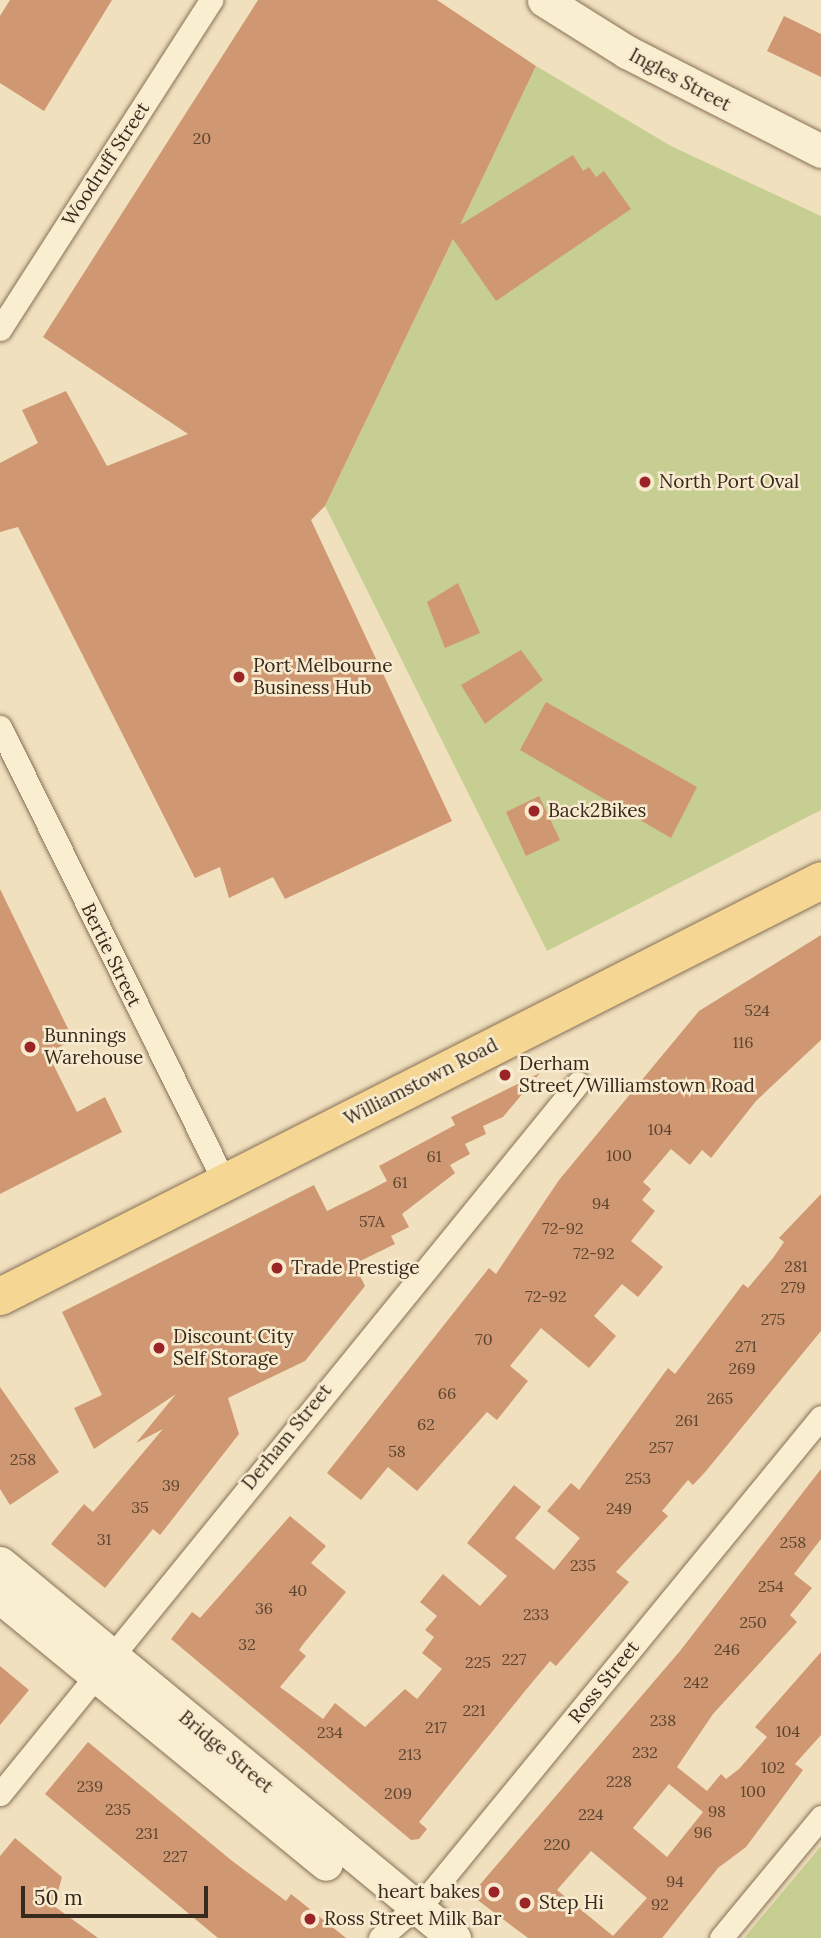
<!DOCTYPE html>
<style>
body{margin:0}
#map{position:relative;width:821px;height:1938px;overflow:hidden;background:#f0e0be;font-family:Lora,serif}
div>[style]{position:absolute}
.green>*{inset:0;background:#c7ce92}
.building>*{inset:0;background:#cf9872}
.roads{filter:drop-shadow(0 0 2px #887056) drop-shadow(0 0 2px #887056)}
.street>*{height:23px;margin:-11.5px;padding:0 11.5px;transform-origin:11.5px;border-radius:11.5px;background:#faeed1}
.secondary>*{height:33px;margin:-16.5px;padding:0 16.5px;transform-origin:16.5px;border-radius:16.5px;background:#faeed1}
.primary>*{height:37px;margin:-18.5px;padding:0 18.5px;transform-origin:18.5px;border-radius:18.5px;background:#f5d693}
.dots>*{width:19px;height:19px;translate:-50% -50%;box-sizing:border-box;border:4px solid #f7eace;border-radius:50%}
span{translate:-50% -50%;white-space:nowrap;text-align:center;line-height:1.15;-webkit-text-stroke:5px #f7eace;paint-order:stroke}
.number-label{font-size:16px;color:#5d4531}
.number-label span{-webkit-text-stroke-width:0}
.street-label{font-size:19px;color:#37291b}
.poi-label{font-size:19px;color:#37291b}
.left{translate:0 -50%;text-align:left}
.right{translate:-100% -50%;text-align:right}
.scale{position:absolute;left:21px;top:1886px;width:187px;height:32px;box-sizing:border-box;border:4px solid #37291b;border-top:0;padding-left:9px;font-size:21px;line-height:24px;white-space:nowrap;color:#37291b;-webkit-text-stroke:5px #f7eace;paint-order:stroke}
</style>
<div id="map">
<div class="green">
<i style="clip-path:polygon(536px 66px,671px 146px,821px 216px,821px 810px,547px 951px,325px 506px)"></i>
<i style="clip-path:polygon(821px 1846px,821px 1938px,744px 1938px)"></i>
</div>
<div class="building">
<i style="clip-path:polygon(10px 0,112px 0,44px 111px,0 83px,0 16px)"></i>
<i style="clip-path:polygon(258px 0,437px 0,536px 66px,460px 225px,573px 155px,583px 171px,589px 167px,596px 177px,604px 171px,631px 209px,496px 301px,453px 239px,325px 506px,311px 520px,452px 821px,285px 899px,273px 877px,229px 898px,220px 867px,195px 878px,18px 527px,0 532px,0 463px,38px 443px,22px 410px,66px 391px,107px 466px,188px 434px,43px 337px)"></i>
<i style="clip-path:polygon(784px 16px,821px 34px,821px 77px,767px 51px)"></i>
<i style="clip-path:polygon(458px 583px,480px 633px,445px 648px,427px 602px)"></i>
<i style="clip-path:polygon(521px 650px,543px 680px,485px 724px,461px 685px)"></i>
<i style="clip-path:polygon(546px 702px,697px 787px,671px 838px,520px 750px)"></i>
<i style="clip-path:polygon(539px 796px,560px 840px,526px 856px,506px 812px)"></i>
<i style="clip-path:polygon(0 889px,73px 1039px,48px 1054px,77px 1112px,105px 1097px,122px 1132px,0 1194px)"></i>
<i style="clip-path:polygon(821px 935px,821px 1040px,756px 1101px,711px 1158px,702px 1150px,690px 1165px,671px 1149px,643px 1182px,651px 1189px,642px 1200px,655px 1211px,631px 1241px,663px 1267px,638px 1297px,622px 1284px,594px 1316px,616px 1336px,589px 1368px,541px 1328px,510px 1366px,528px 1381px,497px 1420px,487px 1412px,417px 1491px,388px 1467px,361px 1500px,327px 1473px,489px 1268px,496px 1274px,559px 1180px,699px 1011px)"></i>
<i style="clip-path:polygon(540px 1073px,503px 1117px,483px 1126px,486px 1134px,465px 1144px,470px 1154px,450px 1165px,455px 1173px,402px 1214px,409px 1227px,391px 1236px,395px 1244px,354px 1264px,365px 1286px,305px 1361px,228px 1398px,239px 1434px,160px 1535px,153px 1529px,105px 1588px,51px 1544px,84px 1504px,93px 1512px,163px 1429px,136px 1443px,176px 1394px,94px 1449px,74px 1408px,102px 1395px,62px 1312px,314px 1185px,327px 1211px,368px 1191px,387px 1181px,379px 1166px,455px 1125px,451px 1117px)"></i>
<i style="clip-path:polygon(821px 1194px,821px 1331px,706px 1471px,693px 1485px,688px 1480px,662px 1511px,668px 1516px,616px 1572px,629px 1582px,556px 1666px,550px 1661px,525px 1691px,419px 1822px,427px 1829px,419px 1839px,411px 1840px,171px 1639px,192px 1612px,200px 1618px,290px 1516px,326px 1546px,311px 1563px,346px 1592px,304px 1643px,299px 1650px,306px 1656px,280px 1687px,323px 1719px,335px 1703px,365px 1727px,405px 1689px,417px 1699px,442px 1669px,422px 1653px,434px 1637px,425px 1630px,437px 1616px,420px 1602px,443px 1574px,480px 1606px,507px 1576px,467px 1543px,514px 1485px,541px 1507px,515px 1538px,554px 1570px,580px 1538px,547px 1511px,571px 1483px,579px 1490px,668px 1368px,675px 1374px,743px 1284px,748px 1288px,773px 1258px,784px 1242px,779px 1238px)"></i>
<i style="clip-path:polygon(0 1387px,59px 1472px,10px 1505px,0 1489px)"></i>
<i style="clip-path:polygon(evenodd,821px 1469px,821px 1539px,794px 1574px,812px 1588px,790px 1615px,797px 1622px,713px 1714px,677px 1767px,707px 1791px,721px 1774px,726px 1779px,739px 1769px,767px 1737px,755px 1727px,821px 1652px,821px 1735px,795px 1764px,803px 1770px,746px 1847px,718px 1868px,662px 1938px,528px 1938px,471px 1895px,680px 1651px,821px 1469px,669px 1784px,703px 1812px,667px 1857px,633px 1828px,669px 1784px,821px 1469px,591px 1851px,647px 1898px,613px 1936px,557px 1890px,591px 1851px)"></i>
<i style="clip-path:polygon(0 1666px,29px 1690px,0 1725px)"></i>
<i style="clip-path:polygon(88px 1742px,231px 1860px,286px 1901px,291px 1894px,346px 1938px,218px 1938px,45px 1794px)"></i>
<i style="clip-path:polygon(15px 1838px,62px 1877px,54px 1906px,98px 1938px,0 1938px,0 1856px)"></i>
</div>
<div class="roads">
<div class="street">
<i style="left:0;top:329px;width:391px;rotate:-57.3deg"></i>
<i style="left:0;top:727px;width:506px;rotate:63.74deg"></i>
<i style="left:0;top:1794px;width:916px;rotate:-50.89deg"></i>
<i style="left:380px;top:1938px;width:65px;rotate:-41.3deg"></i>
<i style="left:429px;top:1895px;width:618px;rotate:-50.65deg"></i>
<i style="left:721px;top:1938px;width:157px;rotate:-50.4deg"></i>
</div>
<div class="secondary">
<i style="left:544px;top:0;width:98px;rotate:32.1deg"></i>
<i style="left:627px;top:52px;width:218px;rotate:27deg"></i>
<i style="left:0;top:1563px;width:589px;rotate:39.56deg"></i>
<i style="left:0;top:1597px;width:421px;rotate:39.3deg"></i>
</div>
<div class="primary">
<i style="left:0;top:1296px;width:920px;rotate:-26.87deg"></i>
</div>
</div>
<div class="dots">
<i style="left:645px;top:482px;background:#9a2426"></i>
<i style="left:239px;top:677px;background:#9a2426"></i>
<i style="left:534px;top:811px;background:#9a2426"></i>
<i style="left:30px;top:1047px;background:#9a2426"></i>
<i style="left:505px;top:1075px;background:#9a2426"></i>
<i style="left:277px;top:1268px;background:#9a2426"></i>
<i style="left:159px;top:1348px;background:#9a2426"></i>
<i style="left:494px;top:1892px;background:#9a2426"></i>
<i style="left:525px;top:1903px;background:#9a2426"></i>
<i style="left:310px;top:1919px;background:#9a2426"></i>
</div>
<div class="number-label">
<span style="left:202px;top:138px">20</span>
<span style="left:757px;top:1010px">524</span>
<span style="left:743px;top:1042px">116</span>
<span style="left:660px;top:1129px">104</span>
<span style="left:619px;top:1155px">100</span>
<span style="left:434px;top:1156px">61</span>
<span style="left:400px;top:1182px">61</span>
<span style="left:601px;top:1203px">94</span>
<span style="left:372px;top:1221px">57A</span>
<span style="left:563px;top:1228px">72-92</span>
<span style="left:594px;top:1253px">72-92</span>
<span style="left:796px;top:1266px">281</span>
<span style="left:793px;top:1287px">279</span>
<span style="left:546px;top:1296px">72-92</span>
<span style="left:773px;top:1319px">275</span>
<span style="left:484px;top:1339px">70</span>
<span style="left:746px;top:1346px">271</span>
<span style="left:742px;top:1368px">269</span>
<span style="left:447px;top:1393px">66</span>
<span style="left:720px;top:1398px">265</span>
<span style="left:687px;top:1420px">261</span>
<span style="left:426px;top:1424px">62</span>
<span style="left:661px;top:1447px">257</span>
<span style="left:397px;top:1451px">58</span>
<span style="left:23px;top:1459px">258</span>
<span style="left:638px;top:1478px">253</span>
<span style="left:171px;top:1485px">39</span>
<span style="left:140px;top:1507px">35</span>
<span style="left:619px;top:1508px">249</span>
<span style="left:104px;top:1539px">31</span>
<span style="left:793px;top:1542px">258</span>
<span style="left:583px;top:1565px">235</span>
<span style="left:771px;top:1586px">254</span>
<span style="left:298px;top:1590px">40</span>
<span style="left:264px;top:1608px">36</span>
<span style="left:536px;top:1614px">233</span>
<span style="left:753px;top:1622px">250</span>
<span style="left:247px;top:1644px">32</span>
<span style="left:727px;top:1649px">246</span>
<span style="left:514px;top:1659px">227</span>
<span style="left:478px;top:1662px">225</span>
<span style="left:696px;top:1682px">242</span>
<span style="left:474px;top:1710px">221</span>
<span style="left:663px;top:1720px">238</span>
<span style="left:436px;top:1727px">217</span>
<span style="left:788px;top:1731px">104</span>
<span style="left:330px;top:1732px">234</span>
<span style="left:645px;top:1752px">232</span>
<span style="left:410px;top:1754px">213</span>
<span style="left:773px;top:1767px">102</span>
<span style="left:619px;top:1781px">228</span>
<span style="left:90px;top:1786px">239</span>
<span style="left:753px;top:1791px">100</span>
<span style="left:398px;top:1793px">209</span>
<span style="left:118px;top:1809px">235</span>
<span style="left:717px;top:1811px">98</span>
<span style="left:591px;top:1814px">224</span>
<span style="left:703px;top:1832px">96</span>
<span style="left:147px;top:1833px">231</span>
<span style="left:557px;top:1844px">220</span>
<span style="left:175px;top:1856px">227</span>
<span style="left:675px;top:1881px">94</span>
<span style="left:660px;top:1904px">92</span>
</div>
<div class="street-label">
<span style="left:680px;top:80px;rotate:28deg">Ingles Street</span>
<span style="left:106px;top:164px;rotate:-57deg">Woodruff Street</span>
<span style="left:111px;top:955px;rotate:64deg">Bertie Street</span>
<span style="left:421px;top:1082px;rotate:-27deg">Williamstown Road</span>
<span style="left:287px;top:1437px;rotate:-51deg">Derham Street</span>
<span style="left:604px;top:1682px;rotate:-51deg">Ross Street</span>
<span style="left:226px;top:1752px;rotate:40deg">Bridge Street</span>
</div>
<div class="poi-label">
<span class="left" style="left:659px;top:482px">North Port Oval</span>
<span class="left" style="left:253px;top:677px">Port Melbourne<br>Business Hub</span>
<span class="left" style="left:548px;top:811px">Back2Bikes</span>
<span class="left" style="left:44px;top:1047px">Bunnings<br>Warehouse</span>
<span class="left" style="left:519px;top:1075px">Derham<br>Street/Williamstown Road</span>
<span class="left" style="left:291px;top:1268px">Trade Prestige</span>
<span class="left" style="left:173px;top:1348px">Discount City<br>Self Storage</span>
<span class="right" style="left:480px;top:1892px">heart bakes</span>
<span class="left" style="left:539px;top:1903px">Step Hi</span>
<span class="left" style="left:324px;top:1919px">Ross Street Milk Bar</span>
</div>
<div class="scale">50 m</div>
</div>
